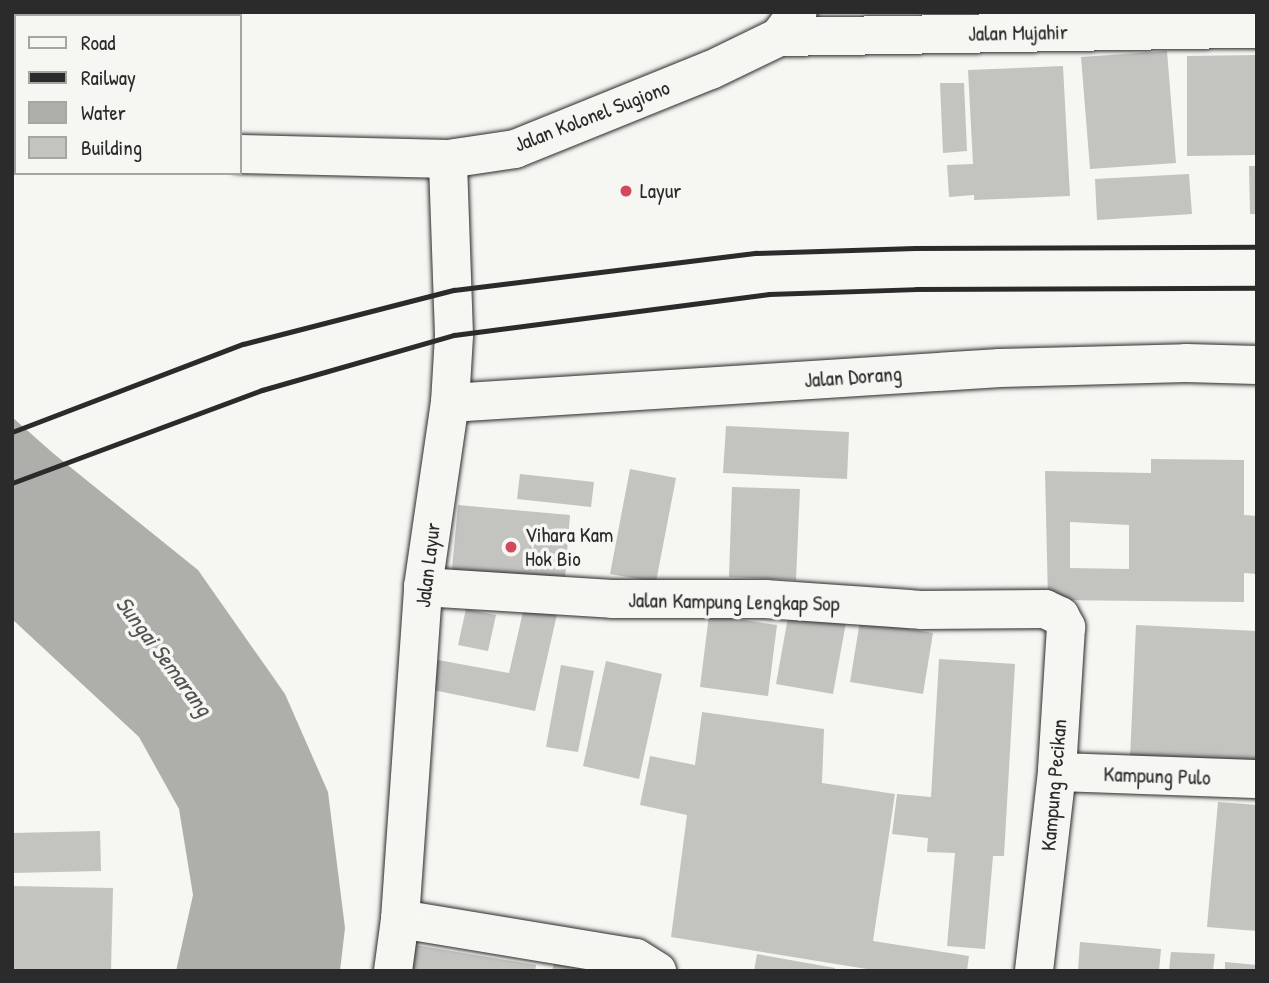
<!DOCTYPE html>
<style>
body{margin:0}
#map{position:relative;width:1269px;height:983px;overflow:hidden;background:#f6f6f2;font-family:"Patrick Hand",sans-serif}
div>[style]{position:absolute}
.water>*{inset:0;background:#aeaeab}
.building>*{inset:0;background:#c3c3c0}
.roads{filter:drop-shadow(0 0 2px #2b2b2b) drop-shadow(0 0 2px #2b2b2b)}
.minor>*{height:38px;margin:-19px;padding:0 19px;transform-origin:19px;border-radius:19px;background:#f6f6f2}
.tertiary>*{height:38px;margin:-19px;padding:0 19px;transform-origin:19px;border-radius:19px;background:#f6f6f2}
.secondary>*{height:38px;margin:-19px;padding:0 19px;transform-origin:19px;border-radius:19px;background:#f6f6f2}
.rail>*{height:5px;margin:-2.5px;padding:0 2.5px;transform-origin:2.5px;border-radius:2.5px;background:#2b2b2b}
.dots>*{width:19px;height:19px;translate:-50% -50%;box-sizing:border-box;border:4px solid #f6f6f2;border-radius:50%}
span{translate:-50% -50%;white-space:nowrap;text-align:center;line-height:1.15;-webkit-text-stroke:7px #f6f6f2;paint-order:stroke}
.street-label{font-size:21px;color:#2b2b2b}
.poi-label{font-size:21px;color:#2b2b2b}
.left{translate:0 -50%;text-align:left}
.water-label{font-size:23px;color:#525251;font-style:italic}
.frame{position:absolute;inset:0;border:14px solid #2b2b2b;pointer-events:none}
.legend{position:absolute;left:14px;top:14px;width:228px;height:161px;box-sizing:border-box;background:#f6f6f2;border:2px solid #a5a5a2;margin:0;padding:9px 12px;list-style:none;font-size:21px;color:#2b2b2b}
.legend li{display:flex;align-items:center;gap:14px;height:35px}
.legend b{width:35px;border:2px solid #a5a5a2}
</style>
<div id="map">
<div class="water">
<i style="clip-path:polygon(12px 417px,54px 454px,198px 570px,285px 694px,328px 792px,345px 928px,340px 971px,176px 971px,193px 895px,179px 809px,139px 737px,12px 619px)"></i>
</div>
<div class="building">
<i style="clip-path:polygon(1167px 51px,1176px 163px,1090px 169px,1081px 57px)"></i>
<i style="clip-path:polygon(1257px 55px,1257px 155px,1187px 156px,1187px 56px)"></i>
<i style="clip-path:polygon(1063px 66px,1070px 196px,974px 200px,974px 195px,949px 197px,947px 165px,973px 164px,968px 70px)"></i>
<i style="clip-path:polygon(940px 83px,964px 83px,967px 151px,943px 153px)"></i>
<i style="clip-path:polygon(1249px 166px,1257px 166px,1257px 214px,1250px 214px)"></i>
<i style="clip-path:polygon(1189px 174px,1192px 214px,1097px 220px,1095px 179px)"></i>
<i style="clip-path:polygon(726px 426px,849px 432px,847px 479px,723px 473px)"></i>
<i style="clip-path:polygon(evenodd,1151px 459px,1244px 460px,1244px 515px,1257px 516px,1257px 574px,1244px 573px,1244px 602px,1048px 600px,1045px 471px,1151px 473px,1151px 459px,1070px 522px,1129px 525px,1129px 569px,1070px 568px,1070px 522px)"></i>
<i style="clip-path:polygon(630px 469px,676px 478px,656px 582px,610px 574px)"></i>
<i style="clip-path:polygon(520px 474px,594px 482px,591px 507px,517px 499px)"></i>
<i style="clip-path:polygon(732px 487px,800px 489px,796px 580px,729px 577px)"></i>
<i style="clip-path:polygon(458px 505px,570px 515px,564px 590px,451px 580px)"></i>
<i style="clip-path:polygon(525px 603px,558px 610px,535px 711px,433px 690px,438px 660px,509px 673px)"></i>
<i style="clip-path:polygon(790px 606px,847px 617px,833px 694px,776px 684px)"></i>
<i style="clip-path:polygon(466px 609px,496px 615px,488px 651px,458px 645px)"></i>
<i style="clip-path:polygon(709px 615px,777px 625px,768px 696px,700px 687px)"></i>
<i style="clip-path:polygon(860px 621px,933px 633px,923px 694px,850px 682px)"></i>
<i style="clip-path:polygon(1136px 625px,1257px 631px,1257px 764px,1130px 758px)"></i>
<i style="clip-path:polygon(939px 659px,1015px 664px,1004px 856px,993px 856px,985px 949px,947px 946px,955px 853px,927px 852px,928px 838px,892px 834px,897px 794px,931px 797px)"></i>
<i style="clip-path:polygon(606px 661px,662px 674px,639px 779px,583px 766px)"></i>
<i style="clip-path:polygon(561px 665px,594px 671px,578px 752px,546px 747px)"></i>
<i style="clip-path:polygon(702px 712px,824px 729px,822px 783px,895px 794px,873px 941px,969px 956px,967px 971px,879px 971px,671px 937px,687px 815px,640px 805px,650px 756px,695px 765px)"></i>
<i style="clip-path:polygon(1218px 802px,1257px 805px,1257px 931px,1207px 927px)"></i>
<i style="clip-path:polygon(100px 831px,101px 871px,12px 873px,12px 833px)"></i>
<i style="clip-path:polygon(12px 886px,113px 888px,111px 971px,12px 971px)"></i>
<i style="clip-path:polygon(1080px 942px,1161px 949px,1159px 971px,1078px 971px)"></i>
<i style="clip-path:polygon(415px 945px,536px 965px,535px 971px,411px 971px)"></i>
<i style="clip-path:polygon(1171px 952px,1215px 954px,1213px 971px,1169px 971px)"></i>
<i style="clip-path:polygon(757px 954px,835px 968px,835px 971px,754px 971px)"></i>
<i style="clip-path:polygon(1225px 962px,1257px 965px,1257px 971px,1225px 971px)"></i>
<i style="clip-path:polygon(554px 963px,585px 969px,585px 971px,552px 971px)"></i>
</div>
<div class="roads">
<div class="minor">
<i style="left:779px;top:37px;width:478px;rotate:-1deg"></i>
<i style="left:423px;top:587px;width:189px;rotate:3.6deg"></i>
<i style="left:612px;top:599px;width:153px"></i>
<i style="left:765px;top:599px;width:156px;rotate:4deg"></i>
<i style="left:921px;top:610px;width:124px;rotate:-0.5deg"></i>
<i style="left:1045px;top:609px;width:17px;rotate:25deg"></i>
<i style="left:1060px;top:616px;width:13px;rotate:61deg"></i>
<i style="left:1066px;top:627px;width:145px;rotate:93.6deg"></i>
<i style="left:1057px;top:772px;width:200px;rotate:96.6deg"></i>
<i style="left:1057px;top:772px;width:200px;rotate:2deg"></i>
<i style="left:400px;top:919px;width:239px;rotate:9.4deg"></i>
<i style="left:636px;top:958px;width:25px;rotate:32deg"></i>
</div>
<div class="tertiary">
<i style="left:450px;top:403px;width:551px;rotate:-3.64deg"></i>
<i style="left:1000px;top:368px;width:186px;rotate:-1.5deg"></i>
<i style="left:1186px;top:363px;width:71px;rotate:1.6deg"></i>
<i style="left:393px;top:971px;width:52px;rotate:-82.3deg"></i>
<i style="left:400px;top:919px;width:333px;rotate:-86deg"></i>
<i style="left:423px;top:587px;width:186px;rotate:-81.7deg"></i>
<i style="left:450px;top:403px;width:68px;rotate:-86.6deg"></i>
<i style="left:454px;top:335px;width:176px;rotate:-92deg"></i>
</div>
<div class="secondary">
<i style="left:12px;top:149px;width:4px"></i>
<i style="left:240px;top:154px;width:208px;rotate:1.4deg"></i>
<i style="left:448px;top:159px;width:68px;rotate:-8.5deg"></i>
<i style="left:515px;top:149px;width:211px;rotate:-22deg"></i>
<i style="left:711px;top:70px;width:76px;rotate:-25.9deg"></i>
<i style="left:779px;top:37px;width:31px;rotate:-53deg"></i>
</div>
</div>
<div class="rail">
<i style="left:12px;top:432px;width:247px;rotate:-20.9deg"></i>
<i style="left:243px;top:344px;width:218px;rotate:-14.4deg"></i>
<i style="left:454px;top:290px;width:305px;rotate:-7deg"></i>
<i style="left:757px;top:253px;width:158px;rotate:-1.8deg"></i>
<i style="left:915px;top:248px;width:342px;rotate:-0.2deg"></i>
<i style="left:12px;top:483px;width:267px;rotate:-20.4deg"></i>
<i style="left:262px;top:390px;width:200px;rotate:-16deg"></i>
<i style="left:454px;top:335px;width:318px;rotate:-7.4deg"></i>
<i style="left:769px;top:294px;width:147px;rotate:-1.9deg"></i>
<i style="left:916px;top:289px;width:341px;rotate:-0.2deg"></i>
</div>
<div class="dots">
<i style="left:626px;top:191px;background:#d1495b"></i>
<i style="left:511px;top:547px;background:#d1495b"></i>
</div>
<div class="street-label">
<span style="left:1018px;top:33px;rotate:-1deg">Jalan Mujahir</span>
<span style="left:592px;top:116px;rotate:-21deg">Jalan Kolonel Sugiono</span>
<span style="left:853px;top:377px;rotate:-4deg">Jalan Dorang</span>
<span style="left:428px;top:565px;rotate:-83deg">Jalan Layur</span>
<span style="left:734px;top:602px;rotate:1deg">Jalan Kampung Lengkap Sop</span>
<span style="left:1157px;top:776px;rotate:2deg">Kampung Pulo</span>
<span style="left:1054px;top:785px;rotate:-85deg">Kampung Pecikan</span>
</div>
<div class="poi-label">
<span class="left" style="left:640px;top:191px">Layur</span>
<span class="left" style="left:525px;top:547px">Vihara Kam<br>Hok Bio</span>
</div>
<div class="water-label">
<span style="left:164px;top:656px;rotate:53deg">Sungai Semarang</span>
</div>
<div class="frame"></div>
<ul class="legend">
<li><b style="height:9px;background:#f6f6f2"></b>Road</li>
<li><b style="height:9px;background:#2b2b2b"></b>Railway</li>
<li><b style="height:19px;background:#aeaeab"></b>Water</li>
<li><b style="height:19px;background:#c3c3c0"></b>Building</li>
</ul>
</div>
